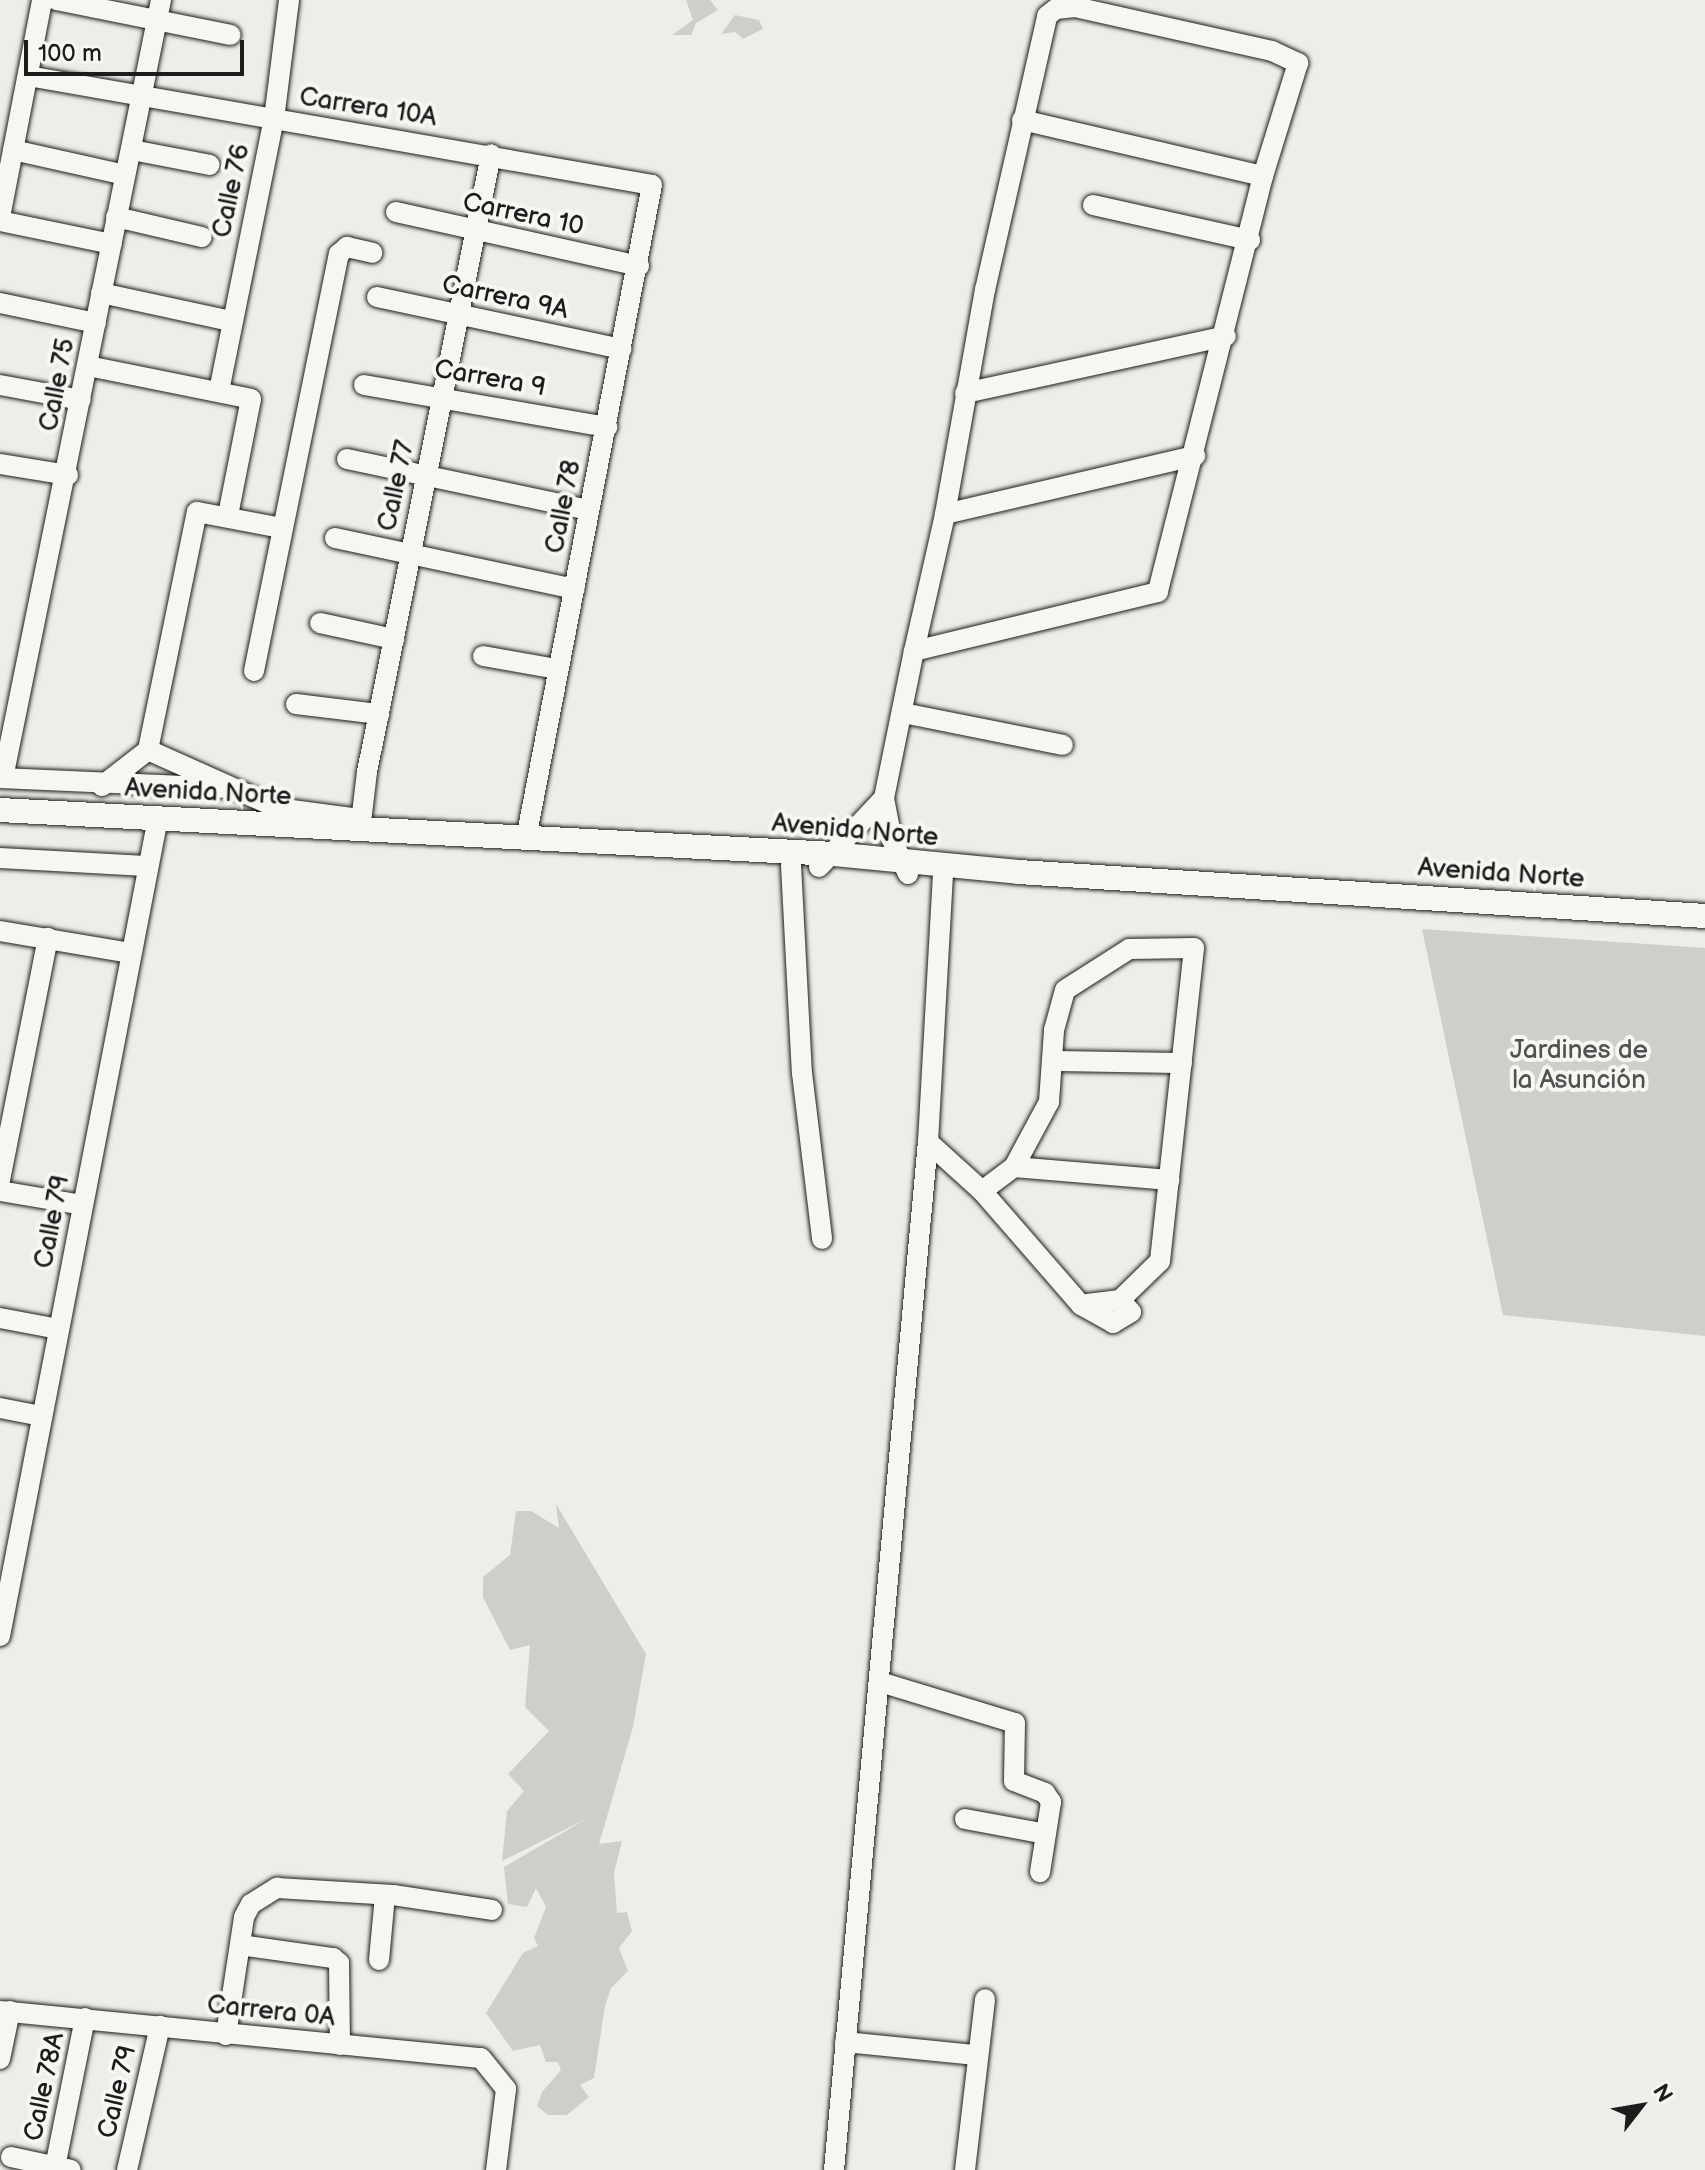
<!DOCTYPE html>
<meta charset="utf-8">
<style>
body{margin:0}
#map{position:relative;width:1705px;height:2170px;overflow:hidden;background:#edede9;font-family:"Balsamiq Sans",sans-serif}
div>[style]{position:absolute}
.green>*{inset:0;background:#cececb}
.roads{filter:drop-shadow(0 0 2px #1c1c1c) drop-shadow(0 0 2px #1c1c1c)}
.minor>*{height:20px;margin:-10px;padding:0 10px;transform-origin:10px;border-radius:10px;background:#f6f6f2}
.major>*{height:24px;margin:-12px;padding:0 12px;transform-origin:12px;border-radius:12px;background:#f6f6f2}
span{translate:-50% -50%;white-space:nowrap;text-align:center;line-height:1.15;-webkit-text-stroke:8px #f6f6f2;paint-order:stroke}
.street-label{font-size:26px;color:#1c1c1c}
.park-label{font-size:26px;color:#515151}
.north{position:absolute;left:1601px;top:2066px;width:80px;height:80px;-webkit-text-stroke:6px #f6f6f2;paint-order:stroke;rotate:59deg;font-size:22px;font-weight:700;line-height:32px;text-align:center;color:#1c1c1c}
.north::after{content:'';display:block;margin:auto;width:28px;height:36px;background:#1c1c1c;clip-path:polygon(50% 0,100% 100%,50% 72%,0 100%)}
.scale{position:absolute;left:24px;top:40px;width:220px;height:36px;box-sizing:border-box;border:4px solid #1c1c1c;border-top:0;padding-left:10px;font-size:24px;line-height:28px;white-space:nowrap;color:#1c1c1c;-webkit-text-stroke:6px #f6f6f2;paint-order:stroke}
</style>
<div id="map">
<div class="green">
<i style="clip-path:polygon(686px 0,710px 0,718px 10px,696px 23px,691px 35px,672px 35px,693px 20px)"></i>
<i style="clip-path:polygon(735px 15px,759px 20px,763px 29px,743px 39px,735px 32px,721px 34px)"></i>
<i style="clip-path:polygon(1422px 929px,1705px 948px,1705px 1336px,1503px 1315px)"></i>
<i style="clip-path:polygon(556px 1504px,646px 1654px,633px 1727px,599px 1844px,622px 1841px,614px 1873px,617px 1913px,627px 1912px,632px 1931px,619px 1948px,628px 1971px,611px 1988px,605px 2006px,594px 2078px,580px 2085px,589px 2097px,567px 2115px,548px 2115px,537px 2106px,542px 2092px,561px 2070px,558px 2062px,546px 2062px,540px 2045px,513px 2051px,486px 2013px,523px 1953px,538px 1946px,534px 1938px,546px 1907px,536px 1888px,527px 1907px,508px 1904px,504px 1867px,588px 1818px,502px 1861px,507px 1811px,524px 1791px,508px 1774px,549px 1731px,525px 1707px,530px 1645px,510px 1650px,483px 1597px,483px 1577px,510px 1555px,516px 1511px,531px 1511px,559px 1528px)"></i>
</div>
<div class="roads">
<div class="minor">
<i style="left:56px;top:0;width:178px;rotate:11.3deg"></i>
<i style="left:28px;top:76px;width:633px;rotate:9.91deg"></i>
<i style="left:652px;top:185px;width:666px;rotate:100.91deg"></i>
<i style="left:1022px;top:120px;width:247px;rotate:13.1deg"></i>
<i style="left:13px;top:150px;width:115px;rotate:12.6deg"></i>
<i style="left:132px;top:150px;width:79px;rotate:10.9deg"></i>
<i style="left:1093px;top:205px;width:161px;rotate:12.6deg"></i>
<i style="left:396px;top:212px;width:249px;rotate:12.5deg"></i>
<i style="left:0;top:217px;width:221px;rotate:-79deg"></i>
<i style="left:116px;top:217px;width:88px;rotate:13.1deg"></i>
<i style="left:0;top:221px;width:114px;rotate:11.6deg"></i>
<i style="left:101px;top:293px;width:132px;rotate:12.2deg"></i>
<i style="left:377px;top:297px;width:250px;rotate:12deg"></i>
<i style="left:0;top:303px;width:98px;rotate:11.8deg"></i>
<i style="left:88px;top:366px;width:166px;rotate:11.4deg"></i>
<i style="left:251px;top:399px;width:118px;rotate:101.2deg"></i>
<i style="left:0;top:385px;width:82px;rotate:10.5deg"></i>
<i style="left:364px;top:385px;width:247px;rotate:9.8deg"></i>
<i style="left:219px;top:391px;width:278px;rotate:-78.6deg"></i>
<i style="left:274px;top:119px;width:120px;rotate:-82.8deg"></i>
<i style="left:965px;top:393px;width:267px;rotate:-12.3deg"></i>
<i style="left:347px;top:459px;width:247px;rotate:11.9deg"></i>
<i style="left:0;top:464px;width:69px;rotate:9.2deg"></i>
<i style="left:945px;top:514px;width:257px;rotate:-13.1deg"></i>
<i style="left:335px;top:538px;width:245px;rotate:12deg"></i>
<i style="left:320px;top:623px;width:76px;rotate:12.2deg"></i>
<i style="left:483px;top:656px;width:75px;rotate:10deg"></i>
<i style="left:254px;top:671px;width:426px;rotate:-78.5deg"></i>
<i style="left:339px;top:254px;width:11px;rotate:-41deg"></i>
<i style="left:347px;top:247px;width:26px;rotate:13deg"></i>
<i style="left:296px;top:704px;width:84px;rotate:6.9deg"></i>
<i style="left:903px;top:713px;width:163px;rotate:11.3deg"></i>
<i style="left:148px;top:750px;width:145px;rotate:24.1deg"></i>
<i style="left:280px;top:809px;width:30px;rotate:37deg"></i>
<i style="left:0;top:778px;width:229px;rotate:2.5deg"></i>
<i style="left:3px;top:778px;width:794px;rotate:-78.52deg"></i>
<i style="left:102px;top:786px;width:58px;rotate:-38deg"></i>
<i style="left:148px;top:750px;width:243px;rotate:-78.4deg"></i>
<i style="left:197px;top:512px;width:86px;rotate:10.7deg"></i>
<i style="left:284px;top:809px;width:78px;rotate:7.4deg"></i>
<i style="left:360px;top:830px;width:58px;rotate:-83.1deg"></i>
<i style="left:367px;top:772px;width:630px;rotate:-78.65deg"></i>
<i style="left:0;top:858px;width:146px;rotate:3.1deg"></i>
<i style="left:791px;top:865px;width:208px;rotate:87deg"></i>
<i style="left:802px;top:1073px;width:167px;rotate:83.1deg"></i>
<i style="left:819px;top:867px;width:95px;rotate:-46.7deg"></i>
<i style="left:908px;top:874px;width:38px;rotate:-115deg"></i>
<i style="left:892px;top:840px;width:43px;rotate:-100.8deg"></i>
<i style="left:884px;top:798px;width:150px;rotate:-78.5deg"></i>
<i style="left:914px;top:651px;width:140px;rotate:-77.2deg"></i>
<i style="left:945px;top:514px;width:228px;rotate:-79.9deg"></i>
<i style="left:985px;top:290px;width:281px;rotate:-77.2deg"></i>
<i style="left:1047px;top:16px;width:11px;rotate:-38deg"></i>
<i style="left:1056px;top:9px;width:19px;rotate:-6deg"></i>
<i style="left:1075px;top:7px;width:202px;rotate:12.6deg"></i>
<i style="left:1272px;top:51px;width:29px;rotate:25deg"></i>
<i style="left:1298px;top:63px;width:118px;rotate:107.2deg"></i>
<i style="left:1263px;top:176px;width:429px;rotate:104.2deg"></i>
<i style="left:1158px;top:592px;width:251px;rotate:166.4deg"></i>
<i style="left:0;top:931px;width:132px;rotate:9.6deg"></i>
<i style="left:1053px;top:1061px;width:129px;rotate:0.9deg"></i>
<i style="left:928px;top:1142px;width:73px;rotate:42.2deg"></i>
<i style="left:982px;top:1191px;width:151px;rotate:49deg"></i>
<i style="left:1081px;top:1305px;width:37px;rotate:29deg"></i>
<i style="left:1113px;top:1323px;width:21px;rotate:-31deg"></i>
<i style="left:1131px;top:1312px;width:16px;rotate:-133deg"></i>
<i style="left:1120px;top:1300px;width:39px;rotate:173deg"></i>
<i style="left:1014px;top:1167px;width:156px;rotate:4.8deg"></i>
<i style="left:0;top:1180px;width:247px;rotate:-78.8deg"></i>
<i style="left:0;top:1191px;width:84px;rotate:9.6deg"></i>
<i style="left:982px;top:1191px;width:40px;rotate:-37deg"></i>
<i style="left:1014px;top:1167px;width:74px;rotate:-61.7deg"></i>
<i style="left:1049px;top:1102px;width:72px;rotate:-86deg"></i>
<i style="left:1054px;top:1030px;width:41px;rotate:-74.6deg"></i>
<i style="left:1065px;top:990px;width:76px;rotate:-32.6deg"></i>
<i style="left:1129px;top:949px;width:65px;rotate:-0.9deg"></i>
<i style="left:1194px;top:948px;width:315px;rotate:96.2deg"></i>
<i style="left:1160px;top:1261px;width:56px;rotate:135.7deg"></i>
<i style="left:0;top:1318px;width:59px;rotate:10.7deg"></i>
<i style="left:0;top:1408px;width:42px;rotate:11deg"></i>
<i style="left:0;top:1636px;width:833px;rotate:-79.07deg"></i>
<i style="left:880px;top:1682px;width:141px;rotate:16.9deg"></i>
<i style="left:1015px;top:1723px;width:58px;rotate:91deg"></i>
<i style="left:1014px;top:1781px;width:33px;rotate:21deg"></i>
<i style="left:1045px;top:1793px;width:11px;rotate:56deg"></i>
<i style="left:1051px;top:1802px;width:71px;rotate:98.9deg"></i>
<i style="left:965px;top:1819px;width:82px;rotate:10.5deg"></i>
<i style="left:240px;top:1945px;width:94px;rotate:8deg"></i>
<i style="left:333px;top:1958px;width:8px;rotate:40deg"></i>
<i style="left:339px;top:1963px;width:82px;rotate:89.3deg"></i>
<i style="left:379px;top:1960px;width:65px;rotate:-84.7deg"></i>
<i style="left:0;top:2011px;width:483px;rotate:5.6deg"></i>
<i style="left:481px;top:2058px;width:40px;rotate:51deg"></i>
<i style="left:506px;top:2089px;width:82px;rotate:97deg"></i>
<i style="left:226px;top:2035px;width:119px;rotate:-81.3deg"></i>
<i style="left:244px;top:1917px;width:15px;rotate:-62deg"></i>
<i style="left:251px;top:1904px;width:31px;rotate:-32deg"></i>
<i style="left:277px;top:1888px;width:116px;rotate:3.5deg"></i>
<i style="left:393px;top:1895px;width:100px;rotate:8.6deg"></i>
<i style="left:845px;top:2042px;width:132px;rotate:5.7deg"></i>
<i style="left:0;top:2059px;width:49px;rotate:-78.2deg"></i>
<i style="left:11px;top:2157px;width:61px;rotate:12.2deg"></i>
<i style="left:55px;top:2167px;width:152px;rotate:-78.6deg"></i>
<i style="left:127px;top:2170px;width:148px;rotate:-77.1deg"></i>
<i style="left:834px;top:2170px;width:1032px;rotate:-84.78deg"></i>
<i style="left:928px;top:1142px;width:266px;rotate:-86.8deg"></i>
<i style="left:965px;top:2170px;width:172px;rotate:-83.3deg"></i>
</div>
<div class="major">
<i style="left:0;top:810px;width:834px;rotate:3.02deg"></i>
<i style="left:833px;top:854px;width:187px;rotate:5.5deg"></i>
<i style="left:1019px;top:872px;width:687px;rotate:3.67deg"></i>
</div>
</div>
<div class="street-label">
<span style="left:368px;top:108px;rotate:9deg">Carrera 10A</span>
<span style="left:232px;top:191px;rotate:-78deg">Calle 76</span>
<span style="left:523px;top:215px;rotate:12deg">Carrera 10</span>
<span style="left:505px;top:298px;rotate:12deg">Carrera 9A</span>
<span style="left:490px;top:379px;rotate:10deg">Carrera 9</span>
<span style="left:58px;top:385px;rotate:-79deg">Calle 75</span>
<span style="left:397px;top:486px;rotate:-78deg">Calle 77</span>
<span style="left:564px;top:507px;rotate:-79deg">Calle 78</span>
<span style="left:208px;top:793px;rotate:3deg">Avenida Norte</span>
<span style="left:855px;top:831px;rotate:5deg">Avenida Norte</span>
<span style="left:1501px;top:874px;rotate:4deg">Avenida Norte</span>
<span style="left:53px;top:1222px;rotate:-79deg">Calle 79</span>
<span style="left:271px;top:2012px;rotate:6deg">Carrera 0A</span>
<span style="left:45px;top:2087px;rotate:-78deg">Calle 78A</span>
<span style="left:118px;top:2092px;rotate:-77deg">Calle 79</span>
</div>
<div class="park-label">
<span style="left:1579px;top:1066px">Jardines de<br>la Asunción</span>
</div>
<div class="north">N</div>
<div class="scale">100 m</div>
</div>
